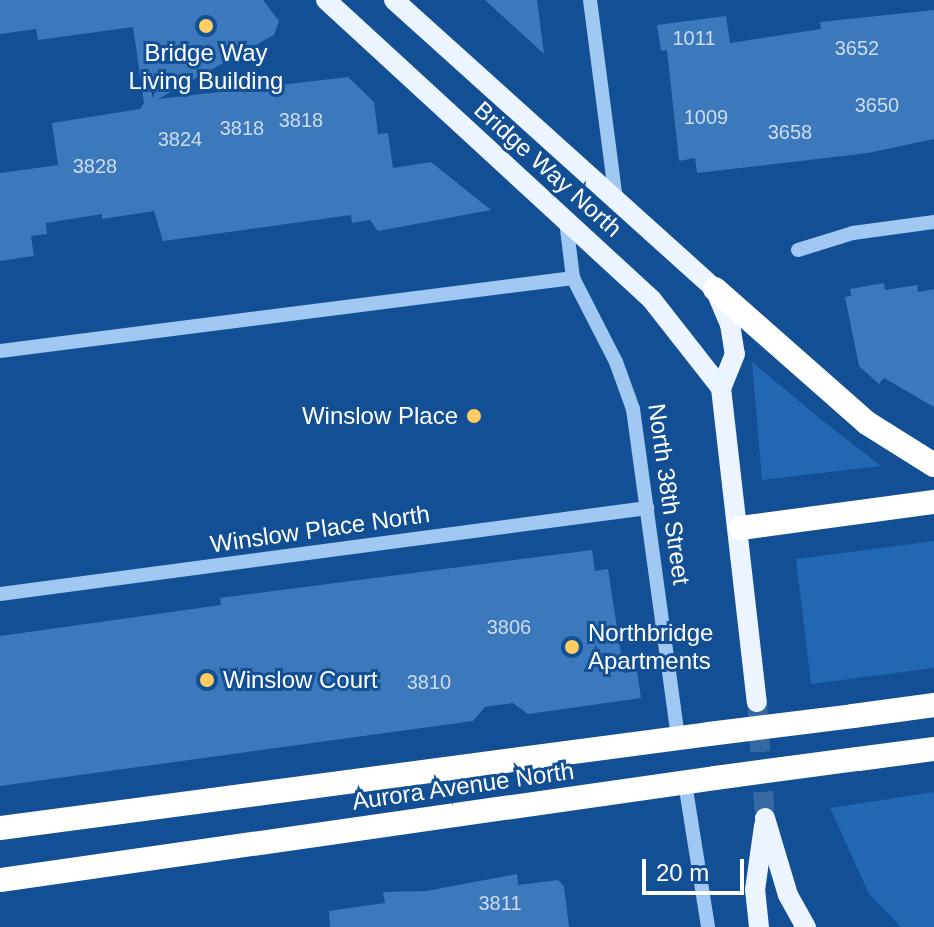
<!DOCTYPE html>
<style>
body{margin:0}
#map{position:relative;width:934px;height:927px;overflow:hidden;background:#124f94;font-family:Arial,sans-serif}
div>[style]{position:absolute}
.green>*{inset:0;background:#2167b1}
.building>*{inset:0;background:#3b78bc}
.major-tunnel>*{height:20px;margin-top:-10px;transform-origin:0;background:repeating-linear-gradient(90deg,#3669a4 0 20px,transparent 0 30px)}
.minor>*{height:14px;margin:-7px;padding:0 7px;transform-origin:7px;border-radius:7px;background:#a0c8f3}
.major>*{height:20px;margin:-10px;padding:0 10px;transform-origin:10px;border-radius:10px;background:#ecf4ff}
.highway>*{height:24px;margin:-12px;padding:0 12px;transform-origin:12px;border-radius:12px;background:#fff}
.highway-bridge>*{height:24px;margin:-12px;padding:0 12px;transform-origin:12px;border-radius:12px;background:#fff}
.dots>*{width:22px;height:22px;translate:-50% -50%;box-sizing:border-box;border:4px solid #124f94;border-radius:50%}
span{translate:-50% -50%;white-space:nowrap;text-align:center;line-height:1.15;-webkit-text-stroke:6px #124f94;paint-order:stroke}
.number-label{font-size:20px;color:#ceddee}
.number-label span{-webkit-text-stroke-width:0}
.poi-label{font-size:24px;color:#fff}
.right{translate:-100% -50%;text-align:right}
.left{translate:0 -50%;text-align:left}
.street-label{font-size:24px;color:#fff}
.scale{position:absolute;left:642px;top:859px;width:102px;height:36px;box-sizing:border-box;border:4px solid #fff;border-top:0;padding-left:10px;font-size:24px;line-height:28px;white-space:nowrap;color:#fff;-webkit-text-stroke:6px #124f94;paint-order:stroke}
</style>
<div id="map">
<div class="green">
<i style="clip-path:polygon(752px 362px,818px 417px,881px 466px,762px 480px)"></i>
<i style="clip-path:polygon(934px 541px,934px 668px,811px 684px,796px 559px)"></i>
<i style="clip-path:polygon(934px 792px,934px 927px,901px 927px,869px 894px,830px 808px)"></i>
</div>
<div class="building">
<i style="clip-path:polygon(0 0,263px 0,279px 21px,274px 35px,158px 99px,348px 77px,374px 102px,378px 134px,388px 133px,393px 168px,431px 162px,491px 210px,378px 231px,370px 220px,352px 223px,351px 215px,163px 241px,154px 211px,102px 219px,102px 214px,46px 223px,47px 234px,31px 236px,34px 256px,0 261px,0 173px,58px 165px,52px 123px,140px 109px,144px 103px,133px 27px,38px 40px,36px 29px,0 34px)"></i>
<i style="clip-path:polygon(485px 0,537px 0,544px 54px)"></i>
<i style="clip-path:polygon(934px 10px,934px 139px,868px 153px,697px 173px,695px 158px,679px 161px,667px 50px,661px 51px,657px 25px,726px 16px,730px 43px,821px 29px,820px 22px)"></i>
<i style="clip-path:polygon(884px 283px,885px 290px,917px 285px,918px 292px,934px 289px,934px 407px,884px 378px,879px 384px,859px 366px,845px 297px,851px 296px,850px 289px)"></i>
<i style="clip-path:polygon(592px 550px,595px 571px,608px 569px,624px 673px,637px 671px,641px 698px,528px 714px,513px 703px,485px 707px,473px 721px,0 786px,0 636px,221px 605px,220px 598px)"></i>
<i style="clip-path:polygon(517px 874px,518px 885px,558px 880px,564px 886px,569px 927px,330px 927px,329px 911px,385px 903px,383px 892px,426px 891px)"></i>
</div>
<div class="major-tunnel">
<i style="left:757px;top:702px;width:116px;rotate:86.1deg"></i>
</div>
<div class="minor">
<i style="left:590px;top:0;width:202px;rotate:82.6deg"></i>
<i style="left:566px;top:221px;width:57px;rotate:83deg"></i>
<i style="left:573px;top:278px;width:94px;rotate:62.9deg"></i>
<i style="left:616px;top:362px;width:50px;rotate:70.1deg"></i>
<i style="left:633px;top:409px;width:332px;rotate:82.2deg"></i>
<i style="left:798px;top:250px;width:58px;rotate:-17.2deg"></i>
<i style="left:853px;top:233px;width:82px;rotate:-7.7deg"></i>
<i style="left:0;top:351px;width:578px;rotate:-7.26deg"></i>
<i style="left:0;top:594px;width:653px;rotate:-7.57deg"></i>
<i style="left:685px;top:783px;width:146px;rotate:80.9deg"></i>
</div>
<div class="major">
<i style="left:326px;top:0;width:443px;rotate:42.6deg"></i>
<i style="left:652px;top:300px;width:112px;rotate:51.9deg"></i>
<i style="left:394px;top:0;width:432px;rotate:42deg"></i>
<i style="left:715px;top:289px;width:38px;rotate:67deg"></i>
<i style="left:730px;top:324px;width:30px;rotate:81deg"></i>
<i style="left:735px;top:354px;width:37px;rotate:112deg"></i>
<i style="left:721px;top:388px;width:316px;rotate:83.5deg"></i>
<i style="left:765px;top:818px;width:80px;rotate:73.4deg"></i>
<i style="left:788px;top:895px;width:37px;rotate:61deg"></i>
<i style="left:759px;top:927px;width:37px;rotate:-96deg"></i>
<i style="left:755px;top:890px;width:65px;rotate:-82deg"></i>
</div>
<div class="highway">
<i style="left:715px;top:289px;width:203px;rotate:41.4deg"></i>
<i style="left:867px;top:423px;width:79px;rotate:32.1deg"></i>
<i style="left:741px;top:528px;width:195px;rotate:-7.7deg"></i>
<i style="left:853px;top:716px;width:82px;rotate:-7.7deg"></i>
<i style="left:858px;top:759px;width:77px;rotate:-7.5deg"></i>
<i style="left:0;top:828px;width:715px;rotate:-7.55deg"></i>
<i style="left:0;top:880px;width:722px;rotate:-8.12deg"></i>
</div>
<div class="highway-bridge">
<i style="left:709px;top:734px;width:145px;rotate:-7.1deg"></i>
<i style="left:715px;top:778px;width:144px;rotate:-7.6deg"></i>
</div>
<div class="dots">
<i style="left:206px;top:26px;background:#ffcc62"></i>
<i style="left:474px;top:416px;background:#ffcc62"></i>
<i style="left:572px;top:647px;background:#ffcc62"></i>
<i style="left:207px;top:680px;background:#ffcc62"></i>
</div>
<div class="number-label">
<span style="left:694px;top:38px">1011</span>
<span style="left:857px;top:48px">3652</span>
<span style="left:877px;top:105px">3650</span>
<span style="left:706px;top:117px">1009</span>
<span style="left:301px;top:120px">3818</span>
<span style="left:242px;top:128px">3818</span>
<span style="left:790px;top:132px">3658</span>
<span style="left:180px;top:139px">3824</span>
<span style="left:95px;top:166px">3828</span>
<span style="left:509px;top:627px">3806</span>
<span style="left:429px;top:682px">3810</span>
<span style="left:500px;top:903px">3811</span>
</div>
<div class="poi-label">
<span style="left:206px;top:67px">Bridge Way<br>Living Building</span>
<span class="right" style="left:458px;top:416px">Winslow Place</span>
<span class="left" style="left:588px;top:647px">Northbridge<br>Apartments</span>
<span class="left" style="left:223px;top:680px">Winslow Court</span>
</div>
<div class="street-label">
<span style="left:548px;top:169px;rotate:42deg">Bridge Way North</span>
<span style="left:669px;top:494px;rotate:82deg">North 38th Street</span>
<span style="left:320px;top:529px;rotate:-8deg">Winslow Place North</span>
<span style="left:463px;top:786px;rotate:-8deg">Aurora Avenue North</span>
</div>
<div class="scale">20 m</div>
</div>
